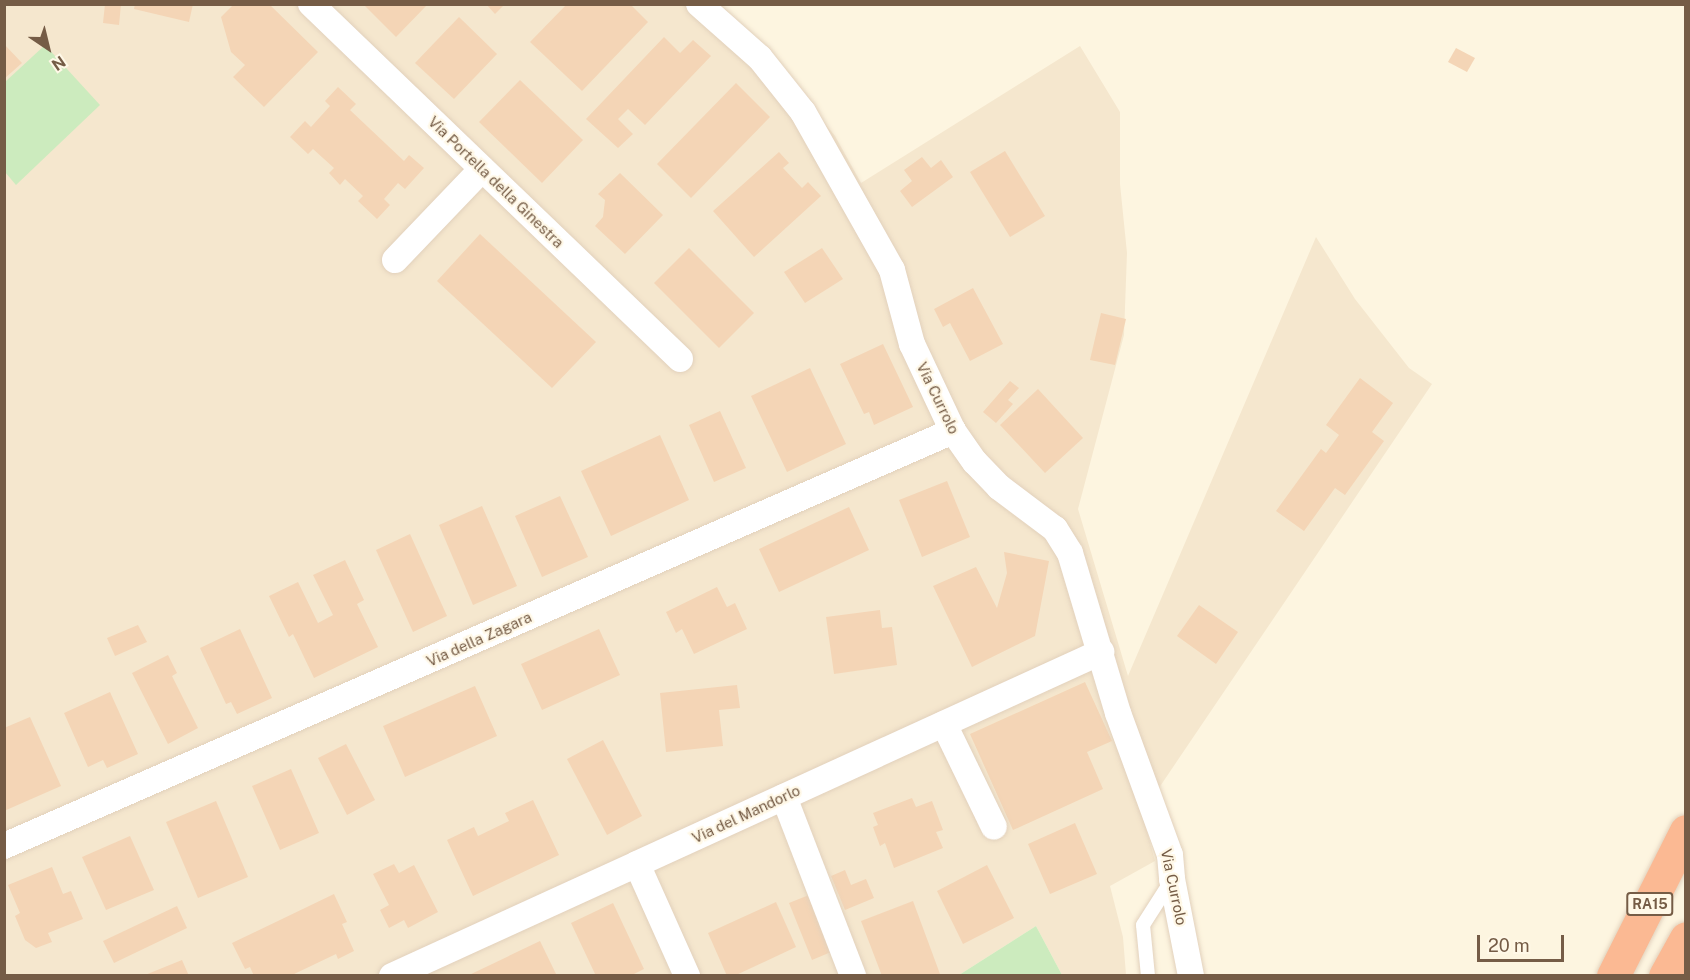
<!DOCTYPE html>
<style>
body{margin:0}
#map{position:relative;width:1690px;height:980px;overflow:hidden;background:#fdf5e0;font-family:"Public Sans",sans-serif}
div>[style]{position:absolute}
.residential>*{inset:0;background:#f5e7ce}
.green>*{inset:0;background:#ccebbe}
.building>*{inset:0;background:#f4d5b6}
.roads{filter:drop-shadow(0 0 2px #e2d1bc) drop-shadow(0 0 2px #e2d1bc)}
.service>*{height:14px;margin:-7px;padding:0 7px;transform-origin:7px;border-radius:7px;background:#fff}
.minor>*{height:26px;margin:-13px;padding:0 13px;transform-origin:13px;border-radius:13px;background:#fff}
.motorway>*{height:33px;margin:-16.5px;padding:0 16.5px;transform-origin:16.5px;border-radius:16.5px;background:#fbb993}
span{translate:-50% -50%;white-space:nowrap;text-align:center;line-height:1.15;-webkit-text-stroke:4.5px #fff8e7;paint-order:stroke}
.shield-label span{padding:2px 4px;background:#fff8e7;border:2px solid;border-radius:4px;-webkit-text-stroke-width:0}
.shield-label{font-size:14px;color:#755c46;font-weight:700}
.street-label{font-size:15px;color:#755c46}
.frame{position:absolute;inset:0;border:6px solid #755c46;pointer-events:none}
.north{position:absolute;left:18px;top:18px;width:60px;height:60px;-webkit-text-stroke:4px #fff8e7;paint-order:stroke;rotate:145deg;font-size:16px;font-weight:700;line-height:24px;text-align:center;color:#755c46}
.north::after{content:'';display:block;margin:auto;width:21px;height:27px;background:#755c46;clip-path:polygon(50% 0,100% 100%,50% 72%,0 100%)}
.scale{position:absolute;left:1477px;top:935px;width:87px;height:27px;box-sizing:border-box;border:3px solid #755c46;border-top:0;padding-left:8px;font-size:18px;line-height:21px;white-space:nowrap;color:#755c46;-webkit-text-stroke:4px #fff8e7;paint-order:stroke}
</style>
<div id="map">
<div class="residential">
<i style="clip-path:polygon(5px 5px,721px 5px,768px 53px,835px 136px,861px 183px,1080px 46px,1120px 112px,1120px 184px,1127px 253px,1124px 335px,1078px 509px,1128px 676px,1316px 237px,1355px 299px,1409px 368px,1432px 384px,1142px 813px,1155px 861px,1110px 886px,1123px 937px,1126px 975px,1062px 975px,1036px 926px,959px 975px,5px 976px)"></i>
</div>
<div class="green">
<i style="clip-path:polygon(45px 45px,100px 105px,16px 185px,5px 172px,5px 82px)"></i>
<i style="clip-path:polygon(1036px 926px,1062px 975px,959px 975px)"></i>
</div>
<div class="building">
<i style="clip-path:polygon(105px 4px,121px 4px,119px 25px,103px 23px)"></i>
<i style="clip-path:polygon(135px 4px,193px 4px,189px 22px,134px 9px)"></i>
<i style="clip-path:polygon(234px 4px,269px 4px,318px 52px,264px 107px,233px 77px,245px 65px,231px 52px,221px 17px)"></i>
<i style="clip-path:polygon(363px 4px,428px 4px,396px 37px)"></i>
<i style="clip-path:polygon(486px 4px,505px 4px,495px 14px)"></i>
<i style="clip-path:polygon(567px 4px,630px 4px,648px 22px,582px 91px,530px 42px)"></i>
<i style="clip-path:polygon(459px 17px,497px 54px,454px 99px,415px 63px)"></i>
<i style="clip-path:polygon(664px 37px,680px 53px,693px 40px,711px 56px,645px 125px,628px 109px,618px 119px,633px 134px,618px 148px,586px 119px)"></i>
<i style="clip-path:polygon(4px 44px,22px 63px,4px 79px)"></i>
<i style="clip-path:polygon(1456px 48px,1475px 58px,1467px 72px,1448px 62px)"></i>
<i style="clip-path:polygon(520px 80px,583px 140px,542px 183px,479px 122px)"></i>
<i style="clip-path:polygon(736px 83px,770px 117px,691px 198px,657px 164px)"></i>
<i style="clip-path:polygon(338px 87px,356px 104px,350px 110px,404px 161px,409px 155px,424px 168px,405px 189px,398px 183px,384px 199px,390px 205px,377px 219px,358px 201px,363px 196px,345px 179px,340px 185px,329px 173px,334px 168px,313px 149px,308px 154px,290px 137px,305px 121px,311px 127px,330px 106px,325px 101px)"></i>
<i style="clip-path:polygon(1005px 151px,1045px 216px,1010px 237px,970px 172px)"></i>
<i style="clip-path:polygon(779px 152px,789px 163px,783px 168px,802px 188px,808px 182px,821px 196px,754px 257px,713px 211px)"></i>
<i style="clip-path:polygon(922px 157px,931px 168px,941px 160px,953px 177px,912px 207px,900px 191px,912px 181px,904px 170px)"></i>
<i style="clip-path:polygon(620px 173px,663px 215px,625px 254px,595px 226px,603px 217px,605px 200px,598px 194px)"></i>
<i style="clip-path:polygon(480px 234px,596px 342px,552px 388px,437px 281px)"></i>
<i style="clip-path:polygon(689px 248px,754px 313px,719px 348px,654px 283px)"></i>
<i style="clip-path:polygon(822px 248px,843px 279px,805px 303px,784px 272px)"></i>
<i style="clip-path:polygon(973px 288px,1003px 344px,970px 361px,950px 323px,943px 327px,934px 309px)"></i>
<i style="clip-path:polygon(1101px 313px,1126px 319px,1115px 365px,1090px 360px)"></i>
<i style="clip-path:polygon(883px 344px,913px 407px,874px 425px,869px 412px,864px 414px,840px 364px)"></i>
<i style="clip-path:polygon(810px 368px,846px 444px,787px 472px,751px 396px)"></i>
<i style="clip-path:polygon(1360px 378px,1393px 403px,1372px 432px,1384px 441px,1345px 495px,1335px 488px,1304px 531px,1276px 511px,1321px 449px,1326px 453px,1339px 435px,1326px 425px)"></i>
<i style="clip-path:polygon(1010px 381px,1019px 388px,1008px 400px,1013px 404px,996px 423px,983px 412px)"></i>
<i style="clip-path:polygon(1038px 389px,1083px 438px,1045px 473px,1000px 425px)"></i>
<i style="clip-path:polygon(720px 411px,746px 468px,714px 482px,689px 425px)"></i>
<i style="clip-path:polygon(660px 435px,689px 500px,611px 536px,581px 471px)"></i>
<i style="clip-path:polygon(947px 481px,970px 537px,922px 557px,899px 500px)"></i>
<i style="clip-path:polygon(560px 496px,588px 557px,542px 577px,515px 516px)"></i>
<i style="clip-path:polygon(482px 506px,517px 586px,473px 605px,439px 525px)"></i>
<i style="clip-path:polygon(849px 507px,869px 550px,779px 592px,759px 549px)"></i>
<i style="clip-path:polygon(410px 534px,447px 616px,413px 632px,376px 550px)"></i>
<i style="clip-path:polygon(1004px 552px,1049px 561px,1035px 636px,972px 667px,933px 586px,976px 567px,997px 608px,1007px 573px)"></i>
<i style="clip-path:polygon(345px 560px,364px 600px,357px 604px,378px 647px,314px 678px,293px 634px,289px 637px,269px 596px,298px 582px,318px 623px,333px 615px,313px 575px)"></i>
<i style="clip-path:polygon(717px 587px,727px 607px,735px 603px,747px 629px,694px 654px,682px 629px,676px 633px,666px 612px)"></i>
<i style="clip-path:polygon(1199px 605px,1238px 632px,1216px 664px,1177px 636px)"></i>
<i style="clip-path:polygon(880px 610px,882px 628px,892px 627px,897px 665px,834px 674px,826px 617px)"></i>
<i style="clip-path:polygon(138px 625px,147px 642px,115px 656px,107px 638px)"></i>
<i style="clip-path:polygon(240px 629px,272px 698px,237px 714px,231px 702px,226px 704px,200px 648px)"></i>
<i style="clip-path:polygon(599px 629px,620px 675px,542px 710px,521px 664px)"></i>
<i style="clip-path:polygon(168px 655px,177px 673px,172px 676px,198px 728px,168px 744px,132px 673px)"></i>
<i style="clip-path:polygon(1085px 682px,1112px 741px,1087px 752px,1103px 789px,1013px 830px,970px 734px)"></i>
<i style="clip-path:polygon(737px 685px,740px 708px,719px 710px,723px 746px,666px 752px,660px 693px)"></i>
<i style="clip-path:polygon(475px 686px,497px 736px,405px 777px,383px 726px)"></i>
<i style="clip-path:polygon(110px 692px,138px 754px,107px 768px,103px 760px,88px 767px,64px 713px)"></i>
<i style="clip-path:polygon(30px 717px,61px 786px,4px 811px,4px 728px)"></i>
<i style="clip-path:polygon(603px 740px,642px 816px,607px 835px,567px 759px)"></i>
<i style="clip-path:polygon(346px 744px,375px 800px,347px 815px,318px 758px)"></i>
<i style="clip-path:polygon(291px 769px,319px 833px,280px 850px,252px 786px)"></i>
<i style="clip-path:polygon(912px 798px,916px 807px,932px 801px,943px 830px,936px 832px,943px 848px,894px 868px,885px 843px,880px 846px,873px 827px,878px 825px,873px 813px)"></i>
<i style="clip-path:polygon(533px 800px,559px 855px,473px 896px,447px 840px,474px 827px,478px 836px,509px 821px,505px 813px)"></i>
<i style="clip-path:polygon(216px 801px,248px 877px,198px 898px,166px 822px)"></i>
<i style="clip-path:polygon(1075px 823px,1097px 874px,1050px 894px,1028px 844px)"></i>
<i style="clip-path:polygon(130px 836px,154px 890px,106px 910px,82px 857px)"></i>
<i style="clip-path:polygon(394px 864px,399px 873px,414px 865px,438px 912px,408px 928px,404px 920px,389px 928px,380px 910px,389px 905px,373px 874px)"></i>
<i style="clip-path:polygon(987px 865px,1014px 918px,963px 944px,937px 891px)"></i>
<i style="clip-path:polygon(52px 867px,63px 894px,71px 891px,83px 919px,48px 933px,52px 942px,36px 948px,25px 940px,15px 916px,20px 913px,8px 885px)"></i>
<i style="clip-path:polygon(845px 870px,851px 885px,866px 879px,874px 898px,845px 910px,831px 876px)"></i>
<i style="clip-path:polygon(334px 894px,347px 922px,342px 924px,354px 951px,338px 959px,336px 954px,290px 976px,254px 976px,250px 967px,245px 969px,232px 943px)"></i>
<i style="clip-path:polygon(809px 895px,831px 952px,812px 960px,789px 903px)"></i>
<i style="clip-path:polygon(913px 901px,940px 974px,882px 976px,861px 921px)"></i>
<i style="clip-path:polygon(776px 902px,796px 947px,734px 976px,727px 976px,708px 933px)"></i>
<i style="clip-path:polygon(613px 903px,644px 969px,630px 976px,596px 976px,571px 923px)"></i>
<i style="clip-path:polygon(177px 906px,187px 928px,114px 963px,103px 941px)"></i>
<i style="clip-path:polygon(540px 941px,557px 976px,467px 976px)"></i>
<i style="clip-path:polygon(182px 960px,189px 976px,145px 976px,145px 975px)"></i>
</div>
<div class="roads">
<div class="service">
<i style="left:1148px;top:976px;width:51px;rotate:-95.6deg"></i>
<i style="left:1143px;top:925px;width:52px;rotate:-57.5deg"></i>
</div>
<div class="minor">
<i style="left:311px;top:4px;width:512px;rotate:43.89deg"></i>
<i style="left:699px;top:4px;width:81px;rotate:41.5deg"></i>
<i style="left:760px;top:58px;width:69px;rotate:51.5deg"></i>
<i style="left:803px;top:112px;width:181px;rotate:60.6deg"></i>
<i style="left:892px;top:270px;width:77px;rotate:74.9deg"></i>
<i style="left:912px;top:344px;width:96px;rotate:64.8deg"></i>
<i style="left:953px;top:431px;width:38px;rotate:55deg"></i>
<i style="left:975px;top:462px;width:35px;rotate:46deg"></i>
<i style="left:999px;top:487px;width:70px;rotate:36.9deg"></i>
<i style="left:1055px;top:529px;width:28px;rotate:58deg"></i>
<i style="left:1070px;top:553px;width:167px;rotate:73.3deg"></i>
<i style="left:1118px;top:713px;width:151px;rotate:69.9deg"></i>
<i style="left:1170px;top:855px;width:24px;rotate:85deg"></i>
<i style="left:1172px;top:879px;width:99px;rotate:78.9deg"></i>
<i style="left:395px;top:260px;width:126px;rotate:-46.3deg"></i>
<i style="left:944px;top:724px;width:114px;rotate:64.1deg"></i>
<i style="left:784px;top:797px;width:192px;rotate:68.9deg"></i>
<i style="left:4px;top:846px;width:1036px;rotate:-23.62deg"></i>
<i style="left:637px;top:864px;width:123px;rotate:65.9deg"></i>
<i style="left:392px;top:976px;width:780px;rotate:-24.56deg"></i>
</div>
<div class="motorway">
<i style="left:1613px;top:976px;width:162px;rotate:-63.3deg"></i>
<i style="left:1665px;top:976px;width:43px;rotate:-61.1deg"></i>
</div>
</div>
<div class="shield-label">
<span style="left:1650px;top:904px">RA15</span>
</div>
<div class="street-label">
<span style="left:496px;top:182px;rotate:44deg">Via Portella della Ginestra</span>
<span style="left:938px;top:398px;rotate:64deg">Via Currolo</span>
<span style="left:479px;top:639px;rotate:-24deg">Via della Zagara</span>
<span style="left:746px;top:814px;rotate:-25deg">Via del Mandorlo</span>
<span style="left:1174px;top:887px;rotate:78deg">Via Currolo</span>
</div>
<div class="frame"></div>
<div class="north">N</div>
<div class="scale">20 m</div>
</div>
